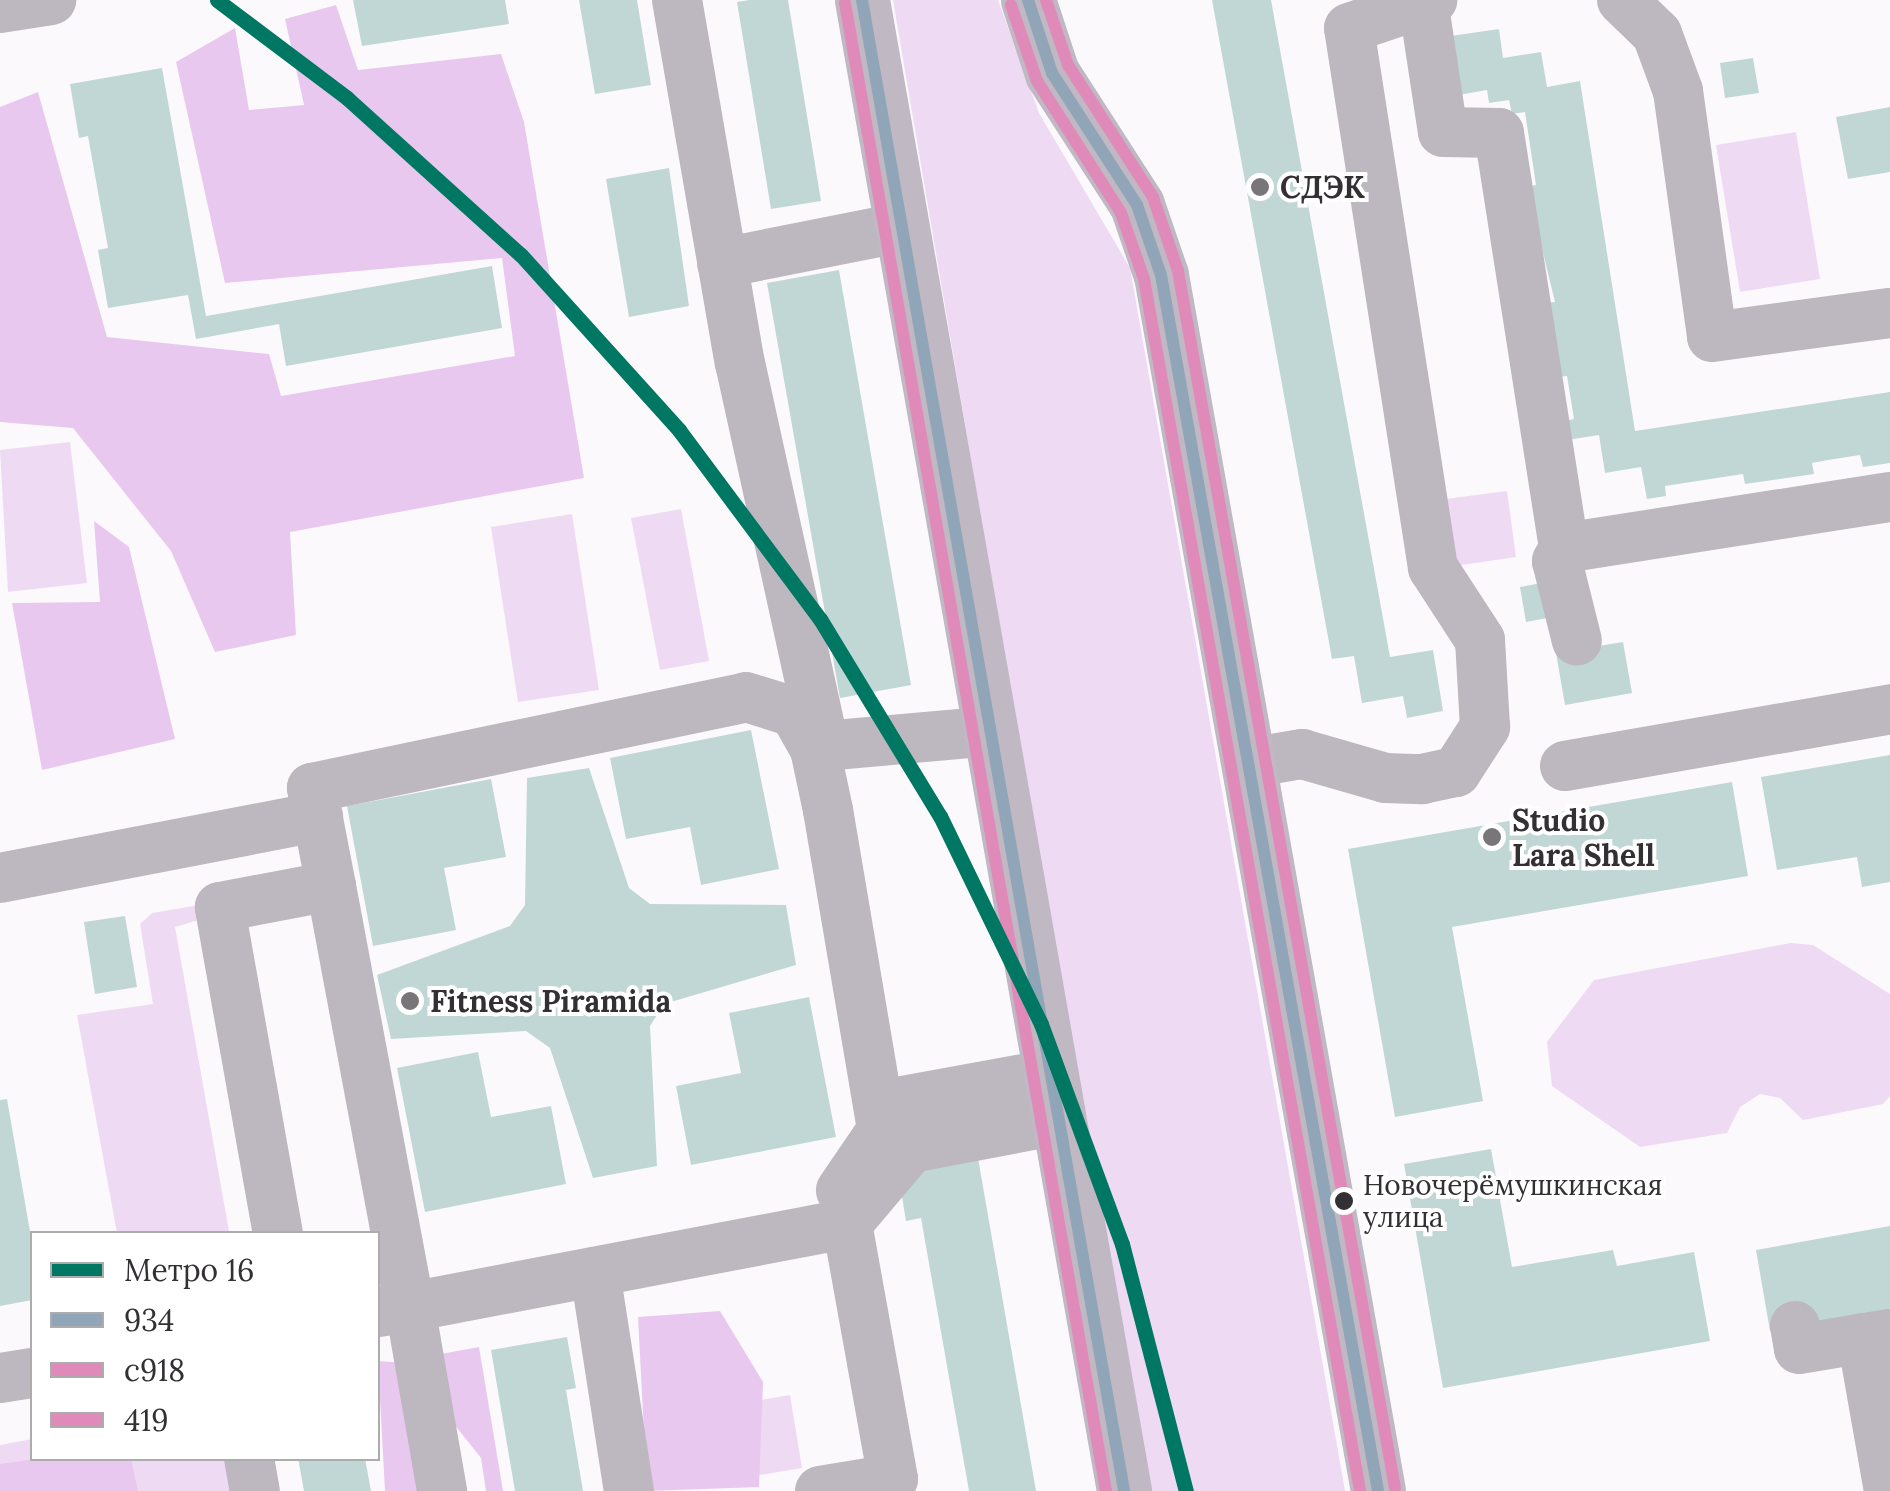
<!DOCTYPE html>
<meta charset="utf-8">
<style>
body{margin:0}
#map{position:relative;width:1890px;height:1491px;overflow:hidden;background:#fcf9fd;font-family:Lora,serif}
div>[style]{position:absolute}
.green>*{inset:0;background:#efdaf4}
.forest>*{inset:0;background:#e9c8ef}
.building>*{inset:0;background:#c1d7d5}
.minor>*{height:50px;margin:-25px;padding:0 25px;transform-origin:25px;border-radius:25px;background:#bdb7bf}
.major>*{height:55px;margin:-27.5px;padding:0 27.5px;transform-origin:27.5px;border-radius:27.5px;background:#c0b8c2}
.bus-1>*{height:12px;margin:-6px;padding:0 6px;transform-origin:6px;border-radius:6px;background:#90a6b8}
.bus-2>*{height:12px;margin:-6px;padding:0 6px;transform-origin:6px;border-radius:6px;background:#e08aba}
.bus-3>*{height:12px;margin:-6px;padding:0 6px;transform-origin:6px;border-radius:6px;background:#e08aba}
.metro-1>*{height:15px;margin:-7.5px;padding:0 7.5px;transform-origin:7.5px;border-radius:7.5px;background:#007763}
.dots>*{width:28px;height:28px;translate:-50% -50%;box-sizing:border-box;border:5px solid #fff;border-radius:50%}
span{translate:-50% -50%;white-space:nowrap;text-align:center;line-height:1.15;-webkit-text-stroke:8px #fff;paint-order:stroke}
.bus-label{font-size:28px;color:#333033}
.left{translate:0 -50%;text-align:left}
.poi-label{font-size:30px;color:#333033;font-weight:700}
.legend{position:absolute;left:30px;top:1231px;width:350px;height:230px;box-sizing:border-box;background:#fff;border:2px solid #adacad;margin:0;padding:12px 18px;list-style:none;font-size:30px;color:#333033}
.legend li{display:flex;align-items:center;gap:20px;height:50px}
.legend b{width:50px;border:2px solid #adacad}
</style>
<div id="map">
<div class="green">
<i style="clip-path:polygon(893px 0,998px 0,1039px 113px,1130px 268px,1345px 1491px,1146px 1491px)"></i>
<i style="clip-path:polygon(1796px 132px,1820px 279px,1740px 292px,1716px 145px)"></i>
<i style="clip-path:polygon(70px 442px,87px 583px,8px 592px,0 450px)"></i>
<i style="clip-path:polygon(1507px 491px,1516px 557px,1455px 566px,1445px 499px)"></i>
<i style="clip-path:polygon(681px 509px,709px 661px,660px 670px,631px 518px)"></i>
<i style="clip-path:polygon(572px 514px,599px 690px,518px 702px,491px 527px)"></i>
<i style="clip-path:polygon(199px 905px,202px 919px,175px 927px,229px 1231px,117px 1233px,77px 1015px,153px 1004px,140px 924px,152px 913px)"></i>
<i style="clip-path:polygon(1791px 943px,1813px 945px,1890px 994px,1890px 1096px,1883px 1104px,1803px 1120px,1780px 1098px,1760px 1094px,1740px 1107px,1727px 1133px,1640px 1147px,1552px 1086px,1547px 1042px,1594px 980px)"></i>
<i style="clip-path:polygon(790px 1395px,802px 1468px,688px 1487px,675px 1414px)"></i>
<i style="clip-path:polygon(32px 1439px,32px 1458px,242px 1459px,248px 1491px,0 1491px,0 1445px)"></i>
</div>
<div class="forest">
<i style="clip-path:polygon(336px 5px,358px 70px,501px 54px,524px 122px,584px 478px,290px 532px,296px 635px,215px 652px,171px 551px,73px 428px,0 422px,0 107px,38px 92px,107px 337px,269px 354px,281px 396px,515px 356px,502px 258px,225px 283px,176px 62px,235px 28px,249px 110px,304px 105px,285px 19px)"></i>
<i style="clip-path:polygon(94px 521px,129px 547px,175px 739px,42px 770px,12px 603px,100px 602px)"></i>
<i style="clip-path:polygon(720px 1311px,763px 1382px,759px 1487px,647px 1491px,638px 1317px)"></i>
<i style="clip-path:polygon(479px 1347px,503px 1491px,486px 1491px,481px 1458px,450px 1419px,441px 1354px)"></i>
<i style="clip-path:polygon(378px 1361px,405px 1363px,427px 1491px,385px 1491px)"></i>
<i style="clip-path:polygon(37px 1459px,131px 1459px,138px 1491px,0 1491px,0 1464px)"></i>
</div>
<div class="building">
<i style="clip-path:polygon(353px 0,505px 0,509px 24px,362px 46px)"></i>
<i style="clip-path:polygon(579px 0,637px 0,651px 85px,595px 94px)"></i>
<i style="clip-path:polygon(750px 0,788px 0,821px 201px,771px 209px,737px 2px)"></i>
<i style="clip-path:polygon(1212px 0,1271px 0,1390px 657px,1433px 650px,1443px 711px,1407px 718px,1403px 696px,1362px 703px,1354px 656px,1332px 659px)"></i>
<i style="clip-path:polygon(1499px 29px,1503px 58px,1541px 52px,1547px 87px,1580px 81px,1635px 431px,1890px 392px,1890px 463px,1863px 467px,1860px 455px,1828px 460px,1812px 463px,1814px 474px,1745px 484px,1743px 474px,1665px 486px,1666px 496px,1647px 499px,1641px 467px,1605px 473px,1599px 435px,1567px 440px,1564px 421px,1574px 419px,1567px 376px,1557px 377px,1545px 303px,1555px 302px,1527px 187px,1536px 185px,1525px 112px,1512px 114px,1509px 100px,1489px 103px,1487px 90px,1453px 96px,1444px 37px)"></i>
<i style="clip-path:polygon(1753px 58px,1759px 93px,1725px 98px,1720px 63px)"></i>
<i style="clip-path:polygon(162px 68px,206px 316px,492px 266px,502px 328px,286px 366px,279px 324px,196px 339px,188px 295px,108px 308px,98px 250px,108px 248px,88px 136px,79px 138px,70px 84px)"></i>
<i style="clip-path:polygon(1890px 107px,1890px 172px,1848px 179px,1836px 117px)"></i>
<i style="clip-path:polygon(669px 168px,689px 306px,629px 317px,606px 179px)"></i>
<i style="clip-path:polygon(839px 270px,911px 685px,840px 698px,767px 283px)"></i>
<i style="clip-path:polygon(1552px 581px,1558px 616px,1526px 622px,1520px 587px)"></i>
<i style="clip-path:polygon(1623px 642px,1632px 693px,1565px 705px,1556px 653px)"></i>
<i style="clip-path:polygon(751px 730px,779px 869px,701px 885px,690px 827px,626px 839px,610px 758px)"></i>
<i style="clip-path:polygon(1890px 755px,1890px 882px,1862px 887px,1857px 857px,1777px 870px,1761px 777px)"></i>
<i style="clip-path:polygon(589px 768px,629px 888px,650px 904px,786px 905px,796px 965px,664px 1004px,650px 1026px,657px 1166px,593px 1178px,550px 1048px,526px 1031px,391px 1039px,377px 975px,510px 926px,525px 905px,527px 778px)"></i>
<i style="clip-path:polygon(491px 779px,506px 857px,444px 868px,456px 930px,373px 946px,347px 806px)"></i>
<i style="clip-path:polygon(1732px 782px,1748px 876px,1452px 927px,1483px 1101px,1395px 1117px,1348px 849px)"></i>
<i style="clip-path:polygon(125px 916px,137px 987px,95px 994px,84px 922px)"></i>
<i style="clip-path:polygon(809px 997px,836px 1137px,691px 1165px,676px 1086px,741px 1073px,729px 1013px)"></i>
<i style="clip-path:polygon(478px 1052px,491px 1117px,551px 1106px,566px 1184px,425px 1212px,397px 1068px)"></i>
<i style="clip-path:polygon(7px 1099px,32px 1243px,32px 1300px,0 1306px,0 1100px)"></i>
<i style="clip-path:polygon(1491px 1149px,1512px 1267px,1613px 1250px,1617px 1266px,1694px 1252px,1710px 1341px,1443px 1388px,1404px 1164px)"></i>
<i style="clip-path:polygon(978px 1158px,1036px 1491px,969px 1491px,921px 1218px,906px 1221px,898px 1172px)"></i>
<i style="clip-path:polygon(1890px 1226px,1890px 1310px,1770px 1331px,1756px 1250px)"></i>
<i style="clip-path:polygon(567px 1337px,576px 1388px,566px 1390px,583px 1491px,515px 1491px,491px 1350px)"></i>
<i style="clip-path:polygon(298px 1458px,365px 1458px,371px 1491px,304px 1491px)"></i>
</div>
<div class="minor">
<i style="left:677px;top:0;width:368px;rotate:80.2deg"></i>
<i style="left:740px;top:363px;width:392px;rotate:77.6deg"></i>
<i style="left:824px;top:746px;width:168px;rotate:-5.1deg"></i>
<i style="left:1622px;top:0;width:49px;rotate:44.2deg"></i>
<i style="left:1657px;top:34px;width:61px;rotate:69.8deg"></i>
<i style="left:1678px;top:91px;width:248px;rotate:82.1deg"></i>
<i style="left:1712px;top:337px;width:180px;rotate:-7.7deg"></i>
<i style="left:1424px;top:7px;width:126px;rotate:81.4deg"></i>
<i style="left:1443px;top:132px;width:56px;rotate:1deg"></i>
<i style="left:1499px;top:133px;width:420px;rotate:81.1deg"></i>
<i style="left:1564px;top:548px;width:330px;rotate:-8.9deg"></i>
<i style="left:0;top:8px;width:52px;rotate:-8.9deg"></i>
<i style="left:722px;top:263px;width:185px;rotate:-11.2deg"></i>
<i style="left:1564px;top:548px;width:15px;rotate:118deg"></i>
<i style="left:1557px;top:561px;width:82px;rotate:76deg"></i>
<i style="left:1248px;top:763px;width:55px;rotate:-9.5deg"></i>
<i style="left:1302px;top:754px;width:86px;rotate:16.1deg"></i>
<i style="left:1385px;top:778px;width:37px;rotate:2deg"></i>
<i style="left:1422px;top:779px;width:35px;rotate:-12deg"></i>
<i style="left:1456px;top:772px;width:54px;rotate:-57.2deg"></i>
<i style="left:1485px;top:727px;width:87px;rotate:-93.3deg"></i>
<i style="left:1480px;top:640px;width:86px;rotate:-123.1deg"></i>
<i style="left:1433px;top:568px;width:546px;rotate:-98.84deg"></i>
<i style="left:1349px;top:28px;width:88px;rotate:-18.6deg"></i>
<i style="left:1565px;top:766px;width:330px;rotate:-9.9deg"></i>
<i style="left:0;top:878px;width:324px;rotate:-10.9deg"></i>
<i style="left:331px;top:886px;width:428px;rotate:79.4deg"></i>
<i style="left:410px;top:1307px;width:445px;rotate:-10.8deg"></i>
<i style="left:847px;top:1224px;width:99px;rotate:-49.9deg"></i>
<i style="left:911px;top:1148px;width:151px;rotate:-10.7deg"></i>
<i style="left:880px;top:1105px;width:174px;rotate:-10.3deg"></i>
<i style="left:278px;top:1234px;width:332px;rotate:-100.1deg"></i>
<i style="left:220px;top:907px;width:113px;rotate:-10.7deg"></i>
<i style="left:331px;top:886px;width:100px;rotate:-101deg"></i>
<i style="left:312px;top:788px;width:443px;rotate:-11.8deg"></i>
<i style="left:746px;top:697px;width:50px;rotate:17.4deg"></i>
<i style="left:794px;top:712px;width:43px;rotate:60.4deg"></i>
<i style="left:815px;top:749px;width:62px;rotate:78deg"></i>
<i style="left:828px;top:810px;width:325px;rotate:80.4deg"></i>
<i style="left:882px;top:1130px;width:73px;rotate:124.3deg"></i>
<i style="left:595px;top:1272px;width:222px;rotate:81.2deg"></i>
<i style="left:378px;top:1312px;width:32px;rotate:-9deg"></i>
<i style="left:410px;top:1307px;width:187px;rotate:80.1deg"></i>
<i style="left:1795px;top:1326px;width:23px;rotate:80deg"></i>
<i style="left:1799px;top:1349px;width:92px;rotate:-9.4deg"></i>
<i style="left:1862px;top:1338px;width:155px;rotate:80deg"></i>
<i style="left:0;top:1378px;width:32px;rotate:-9deg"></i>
<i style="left:249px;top:1458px;width:34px;rotate:80deg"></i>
<i style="left:820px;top:1491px;width:74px;rotate:-9.3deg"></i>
<i style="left:893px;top:1479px;width:259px;rotate:-100.2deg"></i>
</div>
<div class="major">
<i style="left:862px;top:0;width:1514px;rotate:80.03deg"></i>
<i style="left:1028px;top:0;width:77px;rotate:71.8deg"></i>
<i style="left:1052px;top:73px;width:157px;rotate:57.2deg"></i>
<i style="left:1137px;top:205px;width:74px;rotate:71.1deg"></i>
<i style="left:1161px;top:275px;width:1235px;rotate:79.88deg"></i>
</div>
<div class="bus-1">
<i style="left:862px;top:0;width:1514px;rotate:80.03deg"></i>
<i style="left:1028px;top:0;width:77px;rotate:71.8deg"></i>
<i style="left:1052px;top:73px;width:157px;rotate:57.2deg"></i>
<i style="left:1137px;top:205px;width:74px;rotate:71.1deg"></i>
<i style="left:1161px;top:275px;width:1235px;rotate:79.88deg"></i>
</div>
<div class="bus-2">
<i style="left:845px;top:3px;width:1511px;rotate:80.05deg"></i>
<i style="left:1011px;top:5px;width:80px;rotate:71.1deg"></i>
<i style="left:1037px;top:81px;width:156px;rotate:57.5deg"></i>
<i style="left:1121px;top:213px;width:70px;rotate:70.8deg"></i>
<i style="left:1144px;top:279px;width:1231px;rotate:79.89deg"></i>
</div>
<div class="bus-3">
<i style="left:1046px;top:0;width:69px;rotate:71.3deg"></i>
<i style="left:1068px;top:65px;width:157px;rotate:57.2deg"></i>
<i style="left:1153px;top:197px;width:78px;rotate:71.3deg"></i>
<i style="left:1178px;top:271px;width:1236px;rotate:79.89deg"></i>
</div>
<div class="metro-1">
<i style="left:217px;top:0;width:163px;rotate:37deg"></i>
<i style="left:347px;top:98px;width:234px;rotate:42.1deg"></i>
<i style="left:521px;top:255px;width:236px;rotate:47.9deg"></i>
<i style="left:679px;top:430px;width:236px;rotate:53.3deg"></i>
<i style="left:820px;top:619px;width:231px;rotate:58.7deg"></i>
<i style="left:940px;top:816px;width:231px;rotate:64.1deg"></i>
<i style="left:1041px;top:1024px;width:234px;rotate:69.8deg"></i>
<i style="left:1122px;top:1244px;width:255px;rotate:75.5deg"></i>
</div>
<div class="dots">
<i style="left:1260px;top:187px;background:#79767a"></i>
<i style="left:1492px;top:837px;background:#79767a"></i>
<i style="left:410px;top:1001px;background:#79767a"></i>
<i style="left:1344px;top:1201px;background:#333033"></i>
</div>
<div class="bus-label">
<span class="left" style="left:1363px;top:1201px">Новочерёмушкинская<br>улица</span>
</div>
<div class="poi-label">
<span class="left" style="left:1280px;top:187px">СДЭК</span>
<span class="left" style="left:1512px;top:837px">Studio<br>Lara Shell</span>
<span class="left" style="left:430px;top:1001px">Fitness Piramida</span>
</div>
<ul class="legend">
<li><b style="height:12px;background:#007763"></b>Метро 16</li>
<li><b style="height:12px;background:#90a6b8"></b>934</li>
<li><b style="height:12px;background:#e08aba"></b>с918</li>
<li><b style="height:12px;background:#e08aba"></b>419</li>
</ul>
</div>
